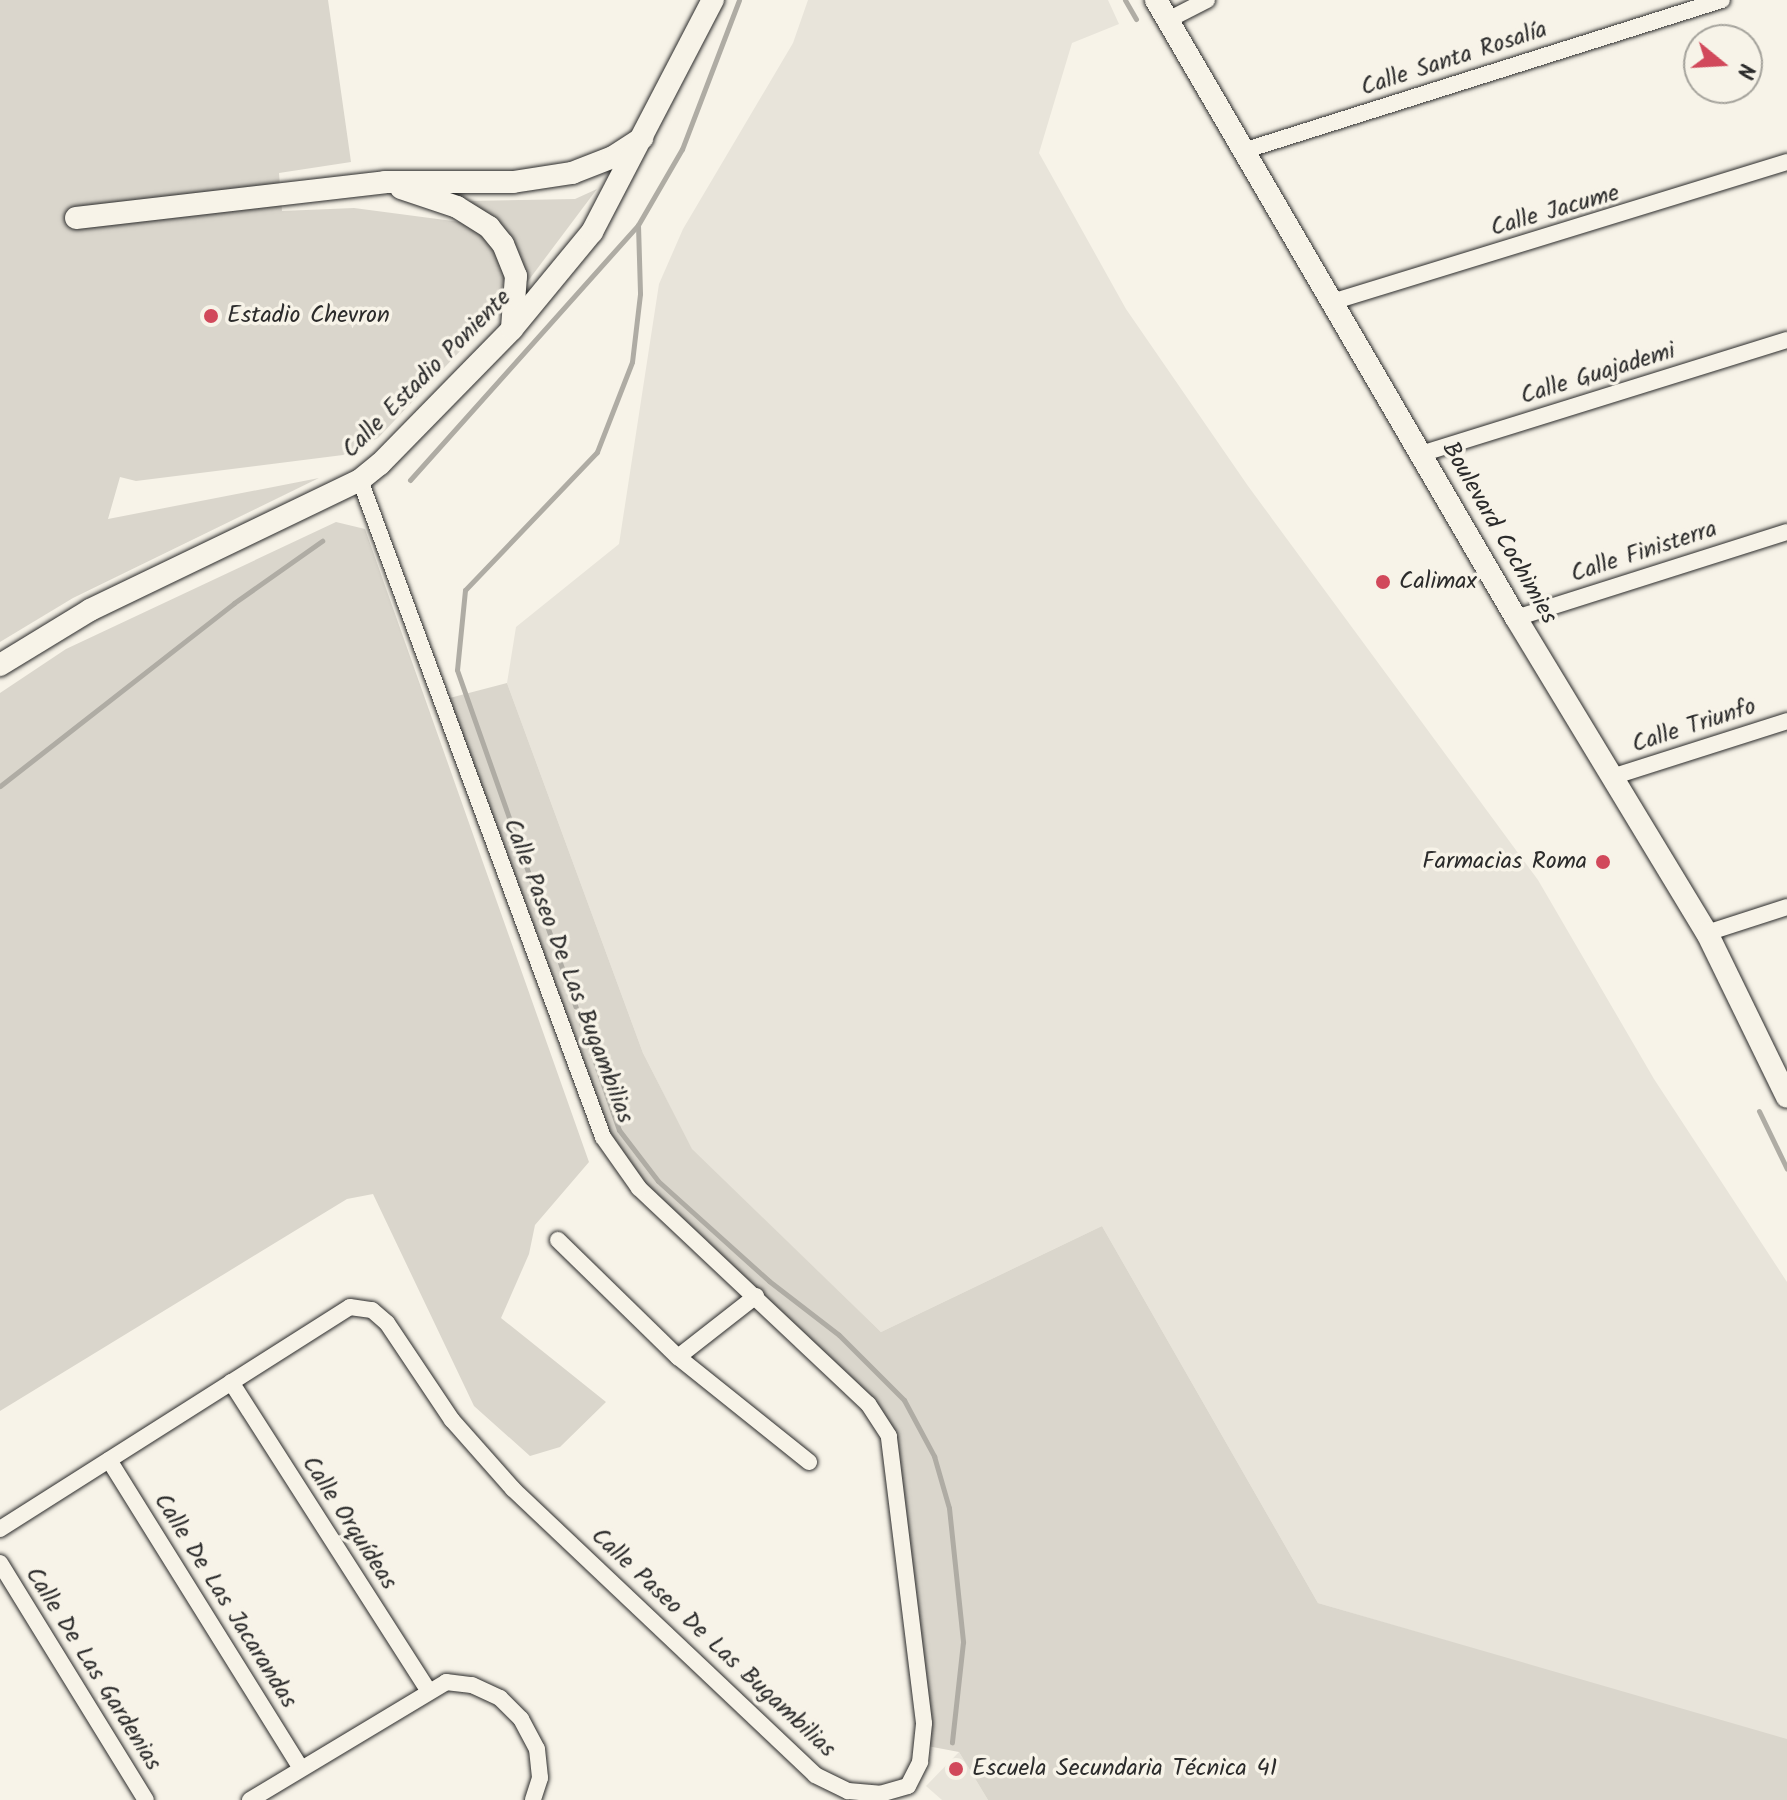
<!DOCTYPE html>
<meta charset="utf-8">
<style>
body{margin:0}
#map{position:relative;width:1787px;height:1800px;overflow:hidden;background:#f7f3e8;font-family:Kalam,sans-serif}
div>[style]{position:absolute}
.built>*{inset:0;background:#e8e4da}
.green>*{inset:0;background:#dad6cc}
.stream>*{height:5px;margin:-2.5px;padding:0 2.5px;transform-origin:2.5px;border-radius:2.5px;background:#afaca4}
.roads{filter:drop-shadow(0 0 2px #2b2b2b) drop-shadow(0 0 2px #2b2b2b)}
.street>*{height:16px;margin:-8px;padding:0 8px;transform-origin:8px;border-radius:8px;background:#f7f3e8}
.secondary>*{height:22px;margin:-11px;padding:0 11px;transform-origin:11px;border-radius:11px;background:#f7f3e8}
.dots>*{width:22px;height:22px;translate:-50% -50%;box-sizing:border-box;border:4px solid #f7f3e8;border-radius:50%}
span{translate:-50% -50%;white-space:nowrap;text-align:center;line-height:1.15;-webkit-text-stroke:7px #f7f3e8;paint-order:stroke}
.street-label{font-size:24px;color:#2b2b2b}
.poi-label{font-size:24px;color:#2b2b2b}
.left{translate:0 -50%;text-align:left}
.right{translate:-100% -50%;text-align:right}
.north{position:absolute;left:1683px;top:24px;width:80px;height:80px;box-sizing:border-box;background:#f7f3e8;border:2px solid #a5a39c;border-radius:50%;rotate:108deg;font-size:22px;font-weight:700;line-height:32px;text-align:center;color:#2b2b2b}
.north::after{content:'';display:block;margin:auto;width:28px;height:36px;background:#d1495b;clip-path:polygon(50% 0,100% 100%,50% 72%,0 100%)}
</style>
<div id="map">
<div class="built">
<i style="clip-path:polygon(808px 0,1108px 0,1119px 24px,1072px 43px,1039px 153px,1126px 309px,1248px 486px,1538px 880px,1654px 1079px,1787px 1282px,1787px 1741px,1318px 1603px,1102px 1226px,881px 1332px,692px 1150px,643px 1053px,507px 683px,516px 627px,619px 544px,659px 284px,683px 229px,793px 43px)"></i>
<i style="clip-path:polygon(959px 1752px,988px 1800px,942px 1800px,926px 1786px)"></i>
</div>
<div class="green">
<i style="clip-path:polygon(0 0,328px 0,351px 162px,279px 173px,282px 211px,354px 208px,468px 223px,488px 239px,506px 273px,495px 314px,378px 438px,343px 455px,136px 481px,120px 477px,108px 519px,319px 478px,73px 598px,0 642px)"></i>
<i style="clip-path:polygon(597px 189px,525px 285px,467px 201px,575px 199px)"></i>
<i style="clip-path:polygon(336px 522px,365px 529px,589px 1162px,535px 1225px,529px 1254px,501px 1318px,606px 1402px,560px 1447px,530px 1456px,474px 1406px,373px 1194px,347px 1199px,0 1411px,0 693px,66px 649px)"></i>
<i style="clip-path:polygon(507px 683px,643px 1053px,692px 1149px,881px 1332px,1102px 1226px,1318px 1603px,1787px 1739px,1787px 1800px,988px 1800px,959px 1752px,922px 1745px,889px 1436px,639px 1188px,603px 1137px,442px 700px)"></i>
</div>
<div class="stream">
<i style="left:739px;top:0;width:160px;rotate:110.9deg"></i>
<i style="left:682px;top:149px;width:88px;rotate:120.1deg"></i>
<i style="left:638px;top:225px;width:69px;rotate:88.3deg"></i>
<i style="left:640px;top:294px;width:68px;rotate:96.7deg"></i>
<i style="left:632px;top:362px;width:97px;rotate:111.3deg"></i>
<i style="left:597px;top:452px;width:191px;rotate:133.7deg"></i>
<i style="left:465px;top:590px;width:80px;rotate:95.7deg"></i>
<i style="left:457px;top:670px;width:488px;rotate:70.6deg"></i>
<i style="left:619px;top:1130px;width:64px;rotate:52.6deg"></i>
<i style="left:658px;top:1181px;width:149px;rotate:42deg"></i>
<i style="left:769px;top:1281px;width:88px;rotate:37.6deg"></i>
<i style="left:839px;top:1335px;width:92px;rotate:45deg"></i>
<i style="left:904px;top:1400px;width:64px;rotate:61.8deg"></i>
<i style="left:934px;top:1456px;width:54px;rotate:73.9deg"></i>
<i style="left:949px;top:1508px;width:135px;rotate:84deg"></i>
<i style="left:963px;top:1642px;width:101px;rotate:96.3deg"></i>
<i style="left:1125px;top:0;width:22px;rotate:60deg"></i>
<i style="left:410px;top:480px;width:342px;rotate:-48.2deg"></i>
<i style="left:0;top:786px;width:297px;rotate:-38deg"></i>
<i style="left:234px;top:603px;width:108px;rotate:-35.2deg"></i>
<i style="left:1759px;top:1111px;width:64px;rotate:64.2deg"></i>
</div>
<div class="roads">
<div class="street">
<i style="left:1166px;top:21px;width:46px;rotate:-27.1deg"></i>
<i style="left:1246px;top:150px;width:499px;rotate:-17.5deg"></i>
<i style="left:1335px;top:301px;width:473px;rotate:-17.1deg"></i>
<i style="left:1424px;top:453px;width:380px;rotate:-17.3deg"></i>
<i style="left:1516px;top:618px;width:284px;rotate:-17.6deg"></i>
<i style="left:1615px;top:776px;width:181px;rotate:-17.7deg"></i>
<i style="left:1707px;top:933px;width:84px;rotate:-18deg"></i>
<i style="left:558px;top:1240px;width:168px;rotate:44.3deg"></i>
<i style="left:678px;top:1357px;width:168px;rotate:38.7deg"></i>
<i style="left:678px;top:1357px;width:99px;rotate:-38deg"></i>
<i style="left:231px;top:1382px;width:364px;rotate:57.4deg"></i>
<i style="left:109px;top:1460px;width:363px;rotate:58.1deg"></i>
<i style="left:0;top:1529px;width:414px;rotate:-32.4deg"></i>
<i style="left:350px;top:1307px;width:22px;rotate:8deg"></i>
<i style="left:372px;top:1310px;width:20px;rotate:41deg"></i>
<i style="left:387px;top:1323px;width:117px;rotate:56.2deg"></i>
<i style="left:452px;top:1420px;width:92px;rotate:48.5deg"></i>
<i style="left:513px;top:1489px;width:416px;rotate:43.4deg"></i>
<i style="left:815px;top:1775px;width:37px;rotate:26deg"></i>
<i style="left:848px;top:1791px;width:32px;rotate:5deg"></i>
<i style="left:880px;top:1794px;width:29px;rotate:-16deg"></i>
<i style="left:908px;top:1786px;width:27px;rotate:-63deg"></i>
<i style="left:920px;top:1762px;width:39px;rotate:-84deg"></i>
<i style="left:924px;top:1723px;width:289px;rotate:-97deg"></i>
<i style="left:889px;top:1436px;width:38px;rotate:-123deg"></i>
<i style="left:868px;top:1404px;width:315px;rotate:-136.7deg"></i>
<i style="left:639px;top:1188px;width:62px;rotate:-125.2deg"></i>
<i style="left:603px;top:1137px;width:700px;rotate:-110.3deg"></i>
<i style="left:0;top:1563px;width:278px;rotate:58.4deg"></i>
<i style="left:250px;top:1800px;width:229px;rotate:-31deg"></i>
<i style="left:446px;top:1682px;width:26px;rotate:7deg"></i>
<i style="left:472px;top:1685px;width:31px;rotate:25deg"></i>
<i style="left:500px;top:1698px;width:30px;rotate:45deg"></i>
<i style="left:521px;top:1719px;width:34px;rotate:62deg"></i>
<i style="left:537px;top:1749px;width:29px;rotate:84deg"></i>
<i style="left:540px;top:1778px;width:23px;rotate:108deg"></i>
</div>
<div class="secondary">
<i style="left:1156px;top:0;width:715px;rotate:59.78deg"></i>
<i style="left:1516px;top:618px;width:368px;rotate:58.8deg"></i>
<i style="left:1707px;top:933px;width:182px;rotate:64deg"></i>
<i style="left:401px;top:188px;width:59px;rotate:18.7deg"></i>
<i style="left:457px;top:207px;width:38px;rotate:32deg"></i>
<i style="left:489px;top:227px;width:22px;rotate:51deg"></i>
<i style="left:503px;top:244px;width:35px;rotate:68deg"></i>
<i style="left:516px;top:276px;width:52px;rotate:94.4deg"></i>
<i style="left:76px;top:218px;width:311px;rotate:-6.6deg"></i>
<i style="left:385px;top:182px;width:128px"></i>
<i style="left:513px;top:182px;width:60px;rotate:-8.7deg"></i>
<i style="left:572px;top:173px;width:44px;rotate:-21.3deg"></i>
<i style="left:613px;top:157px;width:35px;rotate:-33deg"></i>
<i style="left:0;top:665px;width:105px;rotate:-31.4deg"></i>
<i style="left:90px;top:610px;width:300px;rotate:-25.7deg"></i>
<i style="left:360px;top:480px;width:26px;rotate:-39deg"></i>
<i style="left:380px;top:464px;width:189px;rotate:-45.6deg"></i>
<i style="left:512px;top:329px;width:126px;rotate:-50.5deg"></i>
<i style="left:592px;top:232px;width:262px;rotate:-62.5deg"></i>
</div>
</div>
<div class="dots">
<i style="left:211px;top:316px;background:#d1495b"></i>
<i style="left:1383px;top:582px;background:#d1495b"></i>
<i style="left:1603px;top:862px;background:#d1495b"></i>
<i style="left:956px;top:1769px;background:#d1495b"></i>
</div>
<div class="street-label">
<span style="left:1454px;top:59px;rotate:-18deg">Calle Santa Rosalía</span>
<span style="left:1555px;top:211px;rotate:-16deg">Calle Jacume</span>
<span style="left:427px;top:374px;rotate:-45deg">Calle Estadio Poniente</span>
<span style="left:1598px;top:374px;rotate:-17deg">Calle Guajademi</span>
<span style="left:1499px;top:533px;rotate:60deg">Boulevard Cochimies</span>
<span style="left:1644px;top:552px;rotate:-18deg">Calle Finisterra</span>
<span style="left:1694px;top:726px;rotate:-18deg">Calle Triunfo</span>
<span style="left:568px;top:971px;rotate:69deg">Calle Paseo De Las Bugambilias</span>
<span style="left:349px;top:1523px;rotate:57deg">Calle Orquídeas</span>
<span style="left:225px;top:1601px;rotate:58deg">Calle De Las Jacarandas</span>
<span style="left:713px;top:1643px;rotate:43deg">Calle Paseo De Las Bugambilias</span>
<span style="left:93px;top:1669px;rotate:58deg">Calle De Las Gardenias</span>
</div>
<div class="poi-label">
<span class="left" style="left:227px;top:316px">Estadio Chevron</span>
<span class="left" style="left:1399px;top:582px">Calimax</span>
<span class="right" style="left:1587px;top:862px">Farmacias Roma</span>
<span class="left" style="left:972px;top:1769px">Escuela Secundaria Técnica 41</span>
</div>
<div class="north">N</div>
</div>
